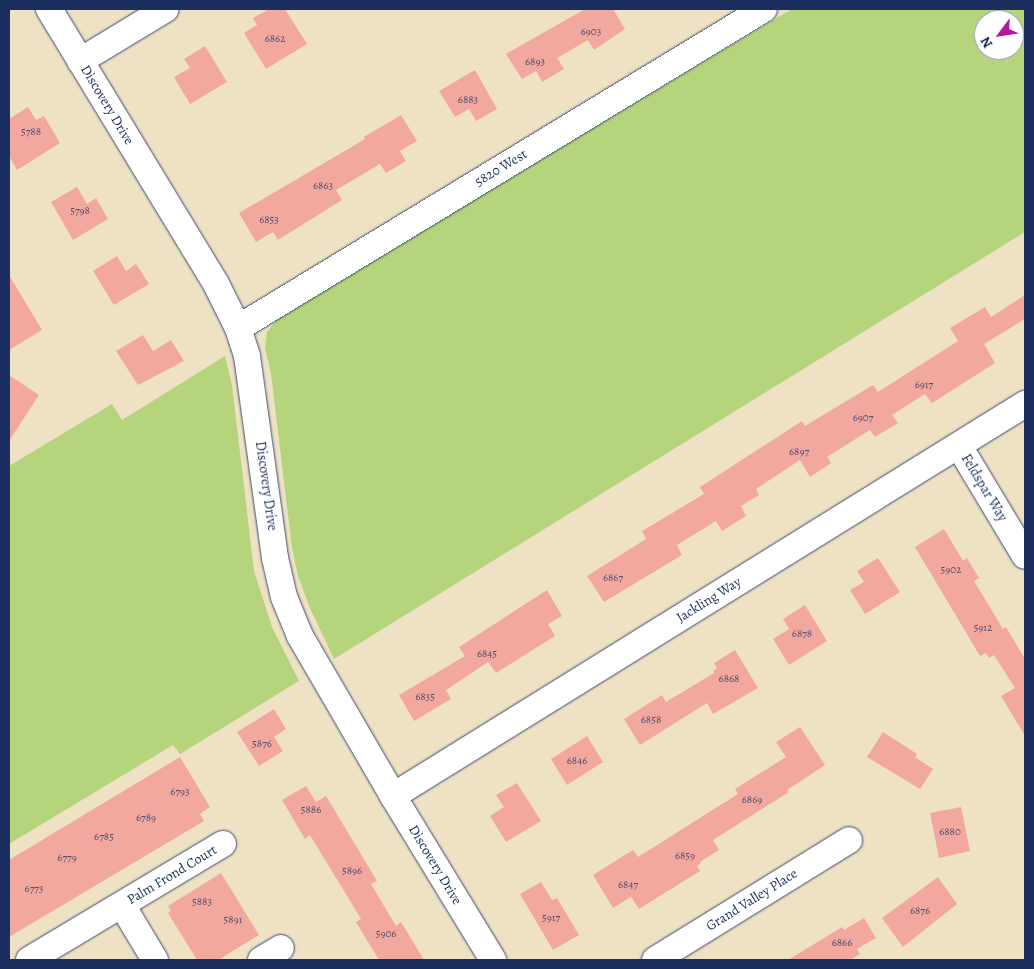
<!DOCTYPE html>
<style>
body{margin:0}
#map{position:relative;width:1034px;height:969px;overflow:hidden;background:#efe2c4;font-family:Alegreya,serif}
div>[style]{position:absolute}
.green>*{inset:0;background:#b6d47b}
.building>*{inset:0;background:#f2a89f}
.roads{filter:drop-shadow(0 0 1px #3b4a6d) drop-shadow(0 0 1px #3b4a6d)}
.street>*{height:26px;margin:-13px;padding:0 13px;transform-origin:13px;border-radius:13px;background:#fff}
span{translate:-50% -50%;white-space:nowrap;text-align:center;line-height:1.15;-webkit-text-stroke:4.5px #fff;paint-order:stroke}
.number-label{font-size:11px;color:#514d6e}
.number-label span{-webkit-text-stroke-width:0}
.street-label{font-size:14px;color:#1b2f5e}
.frame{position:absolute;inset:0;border:10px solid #1b2f5e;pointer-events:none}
.north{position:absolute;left:974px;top:10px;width:50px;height:50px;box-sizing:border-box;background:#fff;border:1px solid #a4acbf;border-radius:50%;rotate:239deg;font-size:14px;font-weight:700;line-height:20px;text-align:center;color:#1b2f5e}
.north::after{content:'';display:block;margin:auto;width:18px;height:22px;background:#b5179e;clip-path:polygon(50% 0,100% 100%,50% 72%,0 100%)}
</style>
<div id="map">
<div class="green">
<i style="clip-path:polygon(evenodd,792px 9px,1025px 9px,1025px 232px,334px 659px,309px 606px,298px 576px,292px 548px,271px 374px,265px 348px,267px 332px,280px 316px,792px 9px,984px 20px,1014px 20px,1014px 50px,984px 50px,984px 20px)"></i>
<i style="clip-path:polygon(225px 356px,232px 385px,254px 571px,272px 627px,299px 681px,180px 754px,173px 745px,9px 844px,9px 466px,112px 404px,122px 420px)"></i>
</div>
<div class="building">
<i style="clip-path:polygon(269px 9px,285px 9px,307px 44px,266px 69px,244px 33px,257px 25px,253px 18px)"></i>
<i style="clip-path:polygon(585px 9px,613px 9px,625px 29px,594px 50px,588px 40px,557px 58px,564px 69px,542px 82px,536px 71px,522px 79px,506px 54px)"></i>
<i style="clip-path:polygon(205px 46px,227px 82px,190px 104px,174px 77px,190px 68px,184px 59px)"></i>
<i style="clip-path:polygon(475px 70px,497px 109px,476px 121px,469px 109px,455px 117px,439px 91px)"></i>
<i style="clip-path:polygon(28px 107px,36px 120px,44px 116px,60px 143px,17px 170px,9px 156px,9px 119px)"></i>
<i style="clip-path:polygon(401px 115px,417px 141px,400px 151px,406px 161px,386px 173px,380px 164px,336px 190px,342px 200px,278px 240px,273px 232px,256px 242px,239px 213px,365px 139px,364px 137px)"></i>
<i style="clip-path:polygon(77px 187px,87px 204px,96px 198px,108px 219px,73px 240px,51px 202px)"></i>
<i style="clip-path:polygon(117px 256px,126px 271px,136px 264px,149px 284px,114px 305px,93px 271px)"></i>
<i style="clip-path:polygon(9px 275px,42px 330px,9px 350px)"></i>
<i style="clip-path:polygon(1025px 295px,1025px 319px,984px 344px,995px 363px,932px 403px,925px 394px,892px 415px,898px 423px,875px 437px,870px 430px,827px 457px,831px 463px,810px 477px,800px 460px,756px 489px,759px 495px,741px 506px,746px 516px,722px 531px,716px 521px,677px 545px,682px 555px,604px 602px,587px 576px,646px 539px,642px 531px,704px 494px,700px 487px,802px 421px,805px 426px,873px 385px,878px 392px,958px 341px,950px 328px,985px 307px,991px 317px)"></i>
<i style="clip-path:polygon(143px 335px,153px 351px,171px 340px,184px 361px,138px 385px,116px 351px)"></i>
<i style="clip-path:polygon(9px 375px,39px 395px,9px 441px)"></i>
<i style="clip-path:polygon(944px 529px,963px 561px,967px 558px,979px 578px,974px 581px,1003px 629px,1006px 627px,1025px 659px,1025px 736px,1001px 696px,1015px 688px,994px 655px,989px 658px,986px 653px,980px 656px,915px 547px)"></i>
<i style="clip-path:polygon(878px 558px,900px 592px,865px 614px,850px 590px,864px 582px,857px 571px)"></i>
<i style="clip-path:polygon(547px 590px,562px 616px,548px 624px,555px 636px,496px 673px,488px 662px,446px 690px,451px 699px,414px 721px,399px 695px,465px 656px,459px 647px)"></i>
<i style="clip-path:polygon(805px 605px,827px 641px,789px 665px,773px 639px,789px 629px,783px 619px)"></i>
<i style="clip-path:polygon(735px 650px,758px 688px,713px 714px,707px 703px,640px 745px,624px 719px,662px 695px,666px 702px,714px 673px,713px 671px,717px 668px,714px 663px)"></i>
<i style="clip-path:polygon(274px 709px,286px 729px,274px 737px,283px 751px,259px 766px,237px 732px)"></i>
<i style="clip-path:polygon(800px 727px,825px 765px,787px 790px,789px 792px,713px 840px,719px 850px,700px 862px,701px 863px,697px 866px,700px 871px,639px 909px,631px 897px,613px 908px,593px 875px,633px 850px,638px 857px,738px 794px,735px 789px,786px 757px,776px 742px)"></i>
<i style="clip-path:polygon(883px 732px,917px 754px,915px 757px,933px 769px,920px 789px,867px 757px)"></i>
<i style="clip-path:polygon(587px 736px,603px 762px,567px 785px,551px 759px)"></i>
<i style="clip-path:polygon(180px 757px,210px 807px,200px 814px,204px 821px,9px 937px,9px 860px)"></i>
<i style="clip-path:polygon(517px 783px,541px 821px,506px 842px,490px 816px,504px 807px,496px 795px)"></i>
<i style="clip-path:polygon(306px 786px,316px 802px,326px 796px,377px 881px,371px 884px,396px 926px,401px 922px,424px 960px,379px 960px,356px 922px,361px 919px,310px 835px,305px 839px,282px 800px)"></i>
<i style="clip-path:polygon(961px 807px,970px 851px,939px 858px,930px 813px)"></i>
<i style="clip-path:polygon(221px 873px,259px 935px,218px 960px,197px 960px,168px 913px,171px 911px,168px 906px)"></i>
<i style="clip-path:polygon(938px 877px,957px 904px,903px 947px,882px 918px)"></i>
<i style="clip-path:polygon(541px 882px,552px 900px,557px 898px,579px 935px,553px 950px,520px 894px)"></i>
<i style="clip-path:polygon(864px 918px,876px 938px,857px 949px,860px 954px,850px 960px,788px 960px,842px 927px,844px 930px)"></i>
</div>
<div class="roads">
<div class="street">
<i style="left:49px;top:9px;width:322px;rotate:58.7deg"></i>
<i style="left:216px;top:284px;width:49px;rotate:63.4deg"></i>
<i style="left:238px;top:328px;width:29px;rotate:72deg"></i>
<i style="left:247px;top:356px;width:204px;rotate:82.1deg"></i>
<i style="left:275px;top:558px;width:40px;rotate:77deg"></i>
<i style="left:284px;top:597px;width:42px;rotate:67.7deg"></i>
<i style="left:300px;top:636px;width:185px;rotate:59.8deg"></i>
<i style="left:393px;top:796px;width:192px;rotate:58.6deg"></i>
<i style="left:80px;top:61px;width:100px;rotate:-31.2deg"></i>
<i style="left:238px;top:328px;width:615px;rotate:-31.24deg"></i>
<i style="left:959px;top:446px;width:128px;rotate:59deg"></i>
<i style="left:393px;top:796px;width:744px;rotate:-31.81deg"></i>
<i style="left:122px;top:905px;width:64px;rotate:59deg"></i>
<i style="left:29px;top:960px;width:226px;rotate:-30.9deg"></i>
<i style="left:261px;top:960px;width:23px;rotate:-31deg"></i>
<i style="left:655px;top:960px;width:228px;rotate:-31.7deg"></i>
</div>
</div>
<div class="number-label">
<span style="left:591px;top:32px">6903</span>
<span style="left:275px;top:39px">6862</span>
<span style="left:535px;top:62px">6893</span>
<span style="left:468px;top:100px">6883</span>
<span style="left:31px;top:132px">5788</span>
<span style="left:323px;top:186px">6863</span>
<span style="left:80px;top:211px">5798</span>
<span style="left:269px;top:220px">6853</span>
<span style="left:924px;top:385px">6917</span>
<span style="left:863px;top:418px">6907</span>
<span style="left:799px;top:452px">6897</span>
<span style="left:951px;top:570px">5902</span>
<span style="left:613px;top:578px">6867</span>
<span style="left:983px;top:628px">5912</span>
<span style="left:802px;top:634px">6878</span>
<span style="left:487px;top:654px">6845</span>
<span style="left:729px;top:679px">6868</span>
<span style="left:425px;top:697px">6835</span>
<span style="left:651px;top:720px">6858</span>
<span style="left:262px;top:744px">5876</span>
<span style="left:577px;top:761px">6846</span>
<span style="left:180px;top:792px">6793</span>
<span style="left:752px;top:800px">6869</span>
<span style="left:311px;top:810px">5886</span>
<span style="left:146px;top:818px">6789</span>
<span style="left:950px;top:832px">6880</span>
<span style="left:104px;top:837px">6785</span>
<span style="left:685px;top:856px">6859</span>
<span style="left:67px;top:858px">6779</span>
<span style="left:352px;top:871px">5896</span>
<span style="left:628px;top:885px">6847</span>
<span style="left:34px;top:889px">6773</span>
<span style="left:202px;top:902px">5883</span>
<span style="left:920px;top:911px">6876</span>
<span style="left:551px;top:918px">5917</span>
<span style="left:233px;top:920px">5891</span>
<span style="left:386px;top:934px">5906</span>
<span style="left:842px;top:943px">6866</span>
</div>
<div class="street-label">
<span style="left:107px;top:105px;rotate:59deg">Discovery Drive</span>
<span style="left:501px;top:168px;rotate:-31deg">5820 West</span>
<span style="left:266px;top:486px;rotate:82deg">Discovery Drive</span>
<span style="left:984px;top:488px;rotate:59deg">Feldspar Way</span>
<span style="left:709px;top:600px;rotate:-32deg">Jackling Way</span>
<span style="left:435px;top:865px;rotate:59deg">Discovery Drive</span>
<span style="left:172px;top:875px;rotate:-31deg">Palm Frond Court</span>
<span style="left:752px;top:900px;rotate:-32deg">Grand Valley Place</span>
</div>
<div class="frame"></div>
<div class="north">N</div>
</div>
